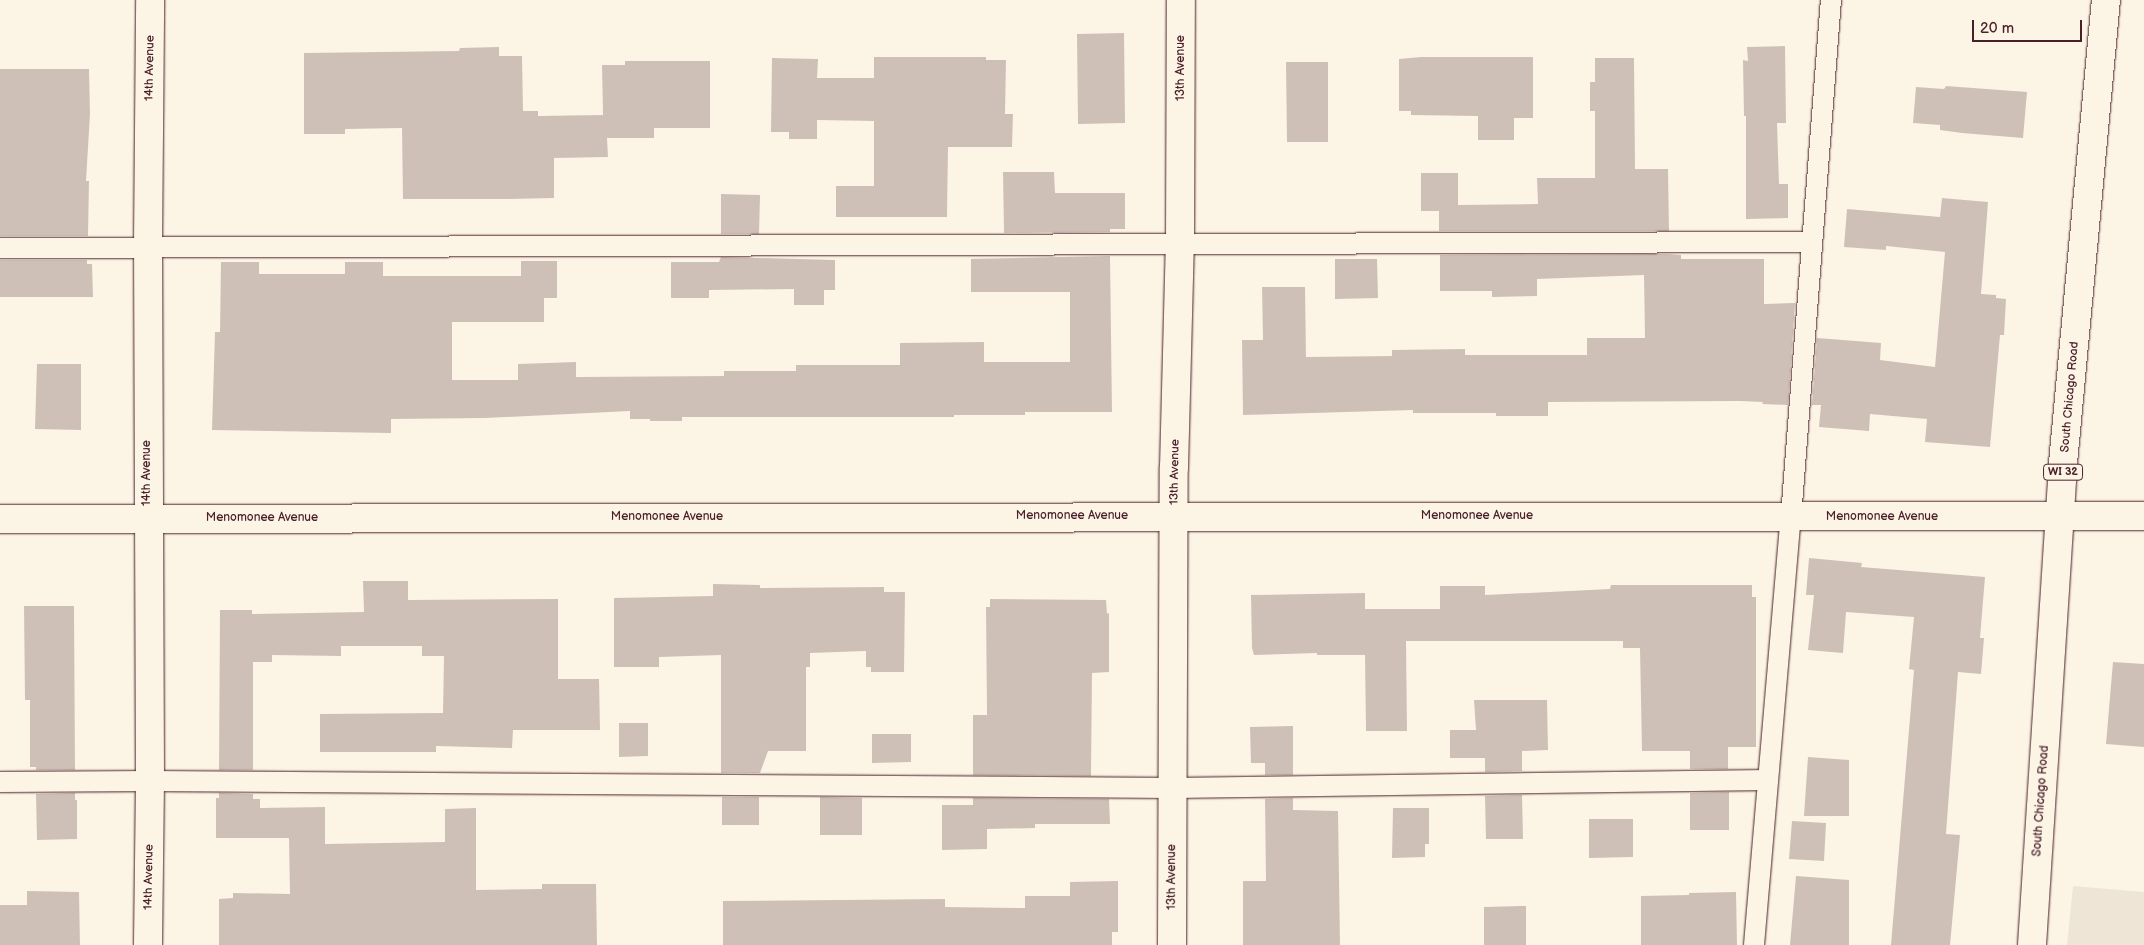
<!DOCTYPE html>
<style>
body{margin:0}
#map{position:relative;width:2144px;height:945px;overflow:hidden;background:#fcf5e5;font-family:"Balsamiq Sans",sans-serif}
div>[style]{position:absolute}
.built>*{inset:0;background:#eee5d7}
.building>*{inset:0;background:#cfc0b7}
.roads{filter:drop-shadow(0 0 1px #4a1f2b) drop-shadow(0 0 1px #4a1f2b)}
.lane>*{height:20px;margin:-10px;padding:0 10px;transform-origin:10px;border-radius:10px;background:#fcf5e5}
.street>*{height:28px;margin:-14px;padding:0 14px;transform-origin:14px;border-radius:14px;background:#fcf5e5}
.primary>*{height:28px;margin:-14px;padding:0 14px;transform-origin:14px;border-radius:14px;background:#fcf5e5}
span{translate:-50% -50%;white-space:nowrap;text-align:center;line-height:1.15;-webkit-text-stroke:4px #fcf5e5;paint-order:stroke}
.shield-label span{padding:1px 4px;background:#fcf5e5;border:1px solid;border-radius:4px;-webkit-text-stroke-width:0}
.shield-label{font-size:11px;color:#4a1f2b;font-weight:700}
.street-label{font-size:12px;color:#4a1f2b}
.scale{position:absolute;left:1972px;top:20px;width:110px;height:22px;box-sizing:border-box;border:2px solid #4a1f2b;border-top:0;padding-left:6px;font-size:15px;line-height:18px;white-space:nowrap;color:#4a1f2b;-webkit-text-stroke:4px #fcf5e5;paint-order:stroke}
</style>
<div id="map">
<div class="built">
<i style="clip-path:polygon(2073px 886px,2144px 892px,2144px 945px,2067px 945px)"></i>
</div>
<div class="building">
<i style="clip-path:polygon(1124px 33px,1125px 123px,1078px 124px,1077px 34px)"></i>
<i style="clip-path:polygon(1785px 46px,1786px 123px,1777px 123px,1779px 184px,1788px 184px,1788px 218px,1746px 219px,1746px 116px,1744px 116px,1743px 60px,1748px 61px,1747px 47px)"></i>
<i style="clip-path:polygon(499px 47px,499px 56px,522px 56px,523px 111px,538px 111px,538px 116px,603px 115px,602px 65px,625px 65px,625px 61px,710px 61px,710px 128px,654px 128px,654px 138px,607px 138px,608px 157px,554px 158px,554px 198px,504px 199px,403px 199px,402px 128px,345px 129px,345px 134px,304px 134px,304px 53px,459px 51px,460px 48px)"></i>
<i style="clip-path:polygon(874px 57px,986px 57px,986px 60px,1006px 60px,1005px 114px,1013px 114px,1012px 147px,948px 147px,947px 217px,836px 217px,836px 186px,874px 186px,874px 121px,817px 120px,817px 139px,789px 139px,789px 132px,771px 132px,772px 58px,818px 59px,817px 78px,874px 78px)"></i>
<i style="clip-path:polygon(1421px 57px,1533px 57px,1533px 118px,1514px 118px,1514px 140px,1478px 140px,1478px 116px,1411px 115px,1411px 111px,1399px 111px,1399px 59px)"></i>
<i style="clip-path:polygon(1595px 58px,1634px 58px,1635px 169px,1668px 169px,1669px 231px,1439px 231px,1439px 211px,1421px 211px,1421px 173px,1458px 173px,1458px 205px,1538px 204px,1537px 178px,1595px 178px,1595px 111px,1590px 111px,1590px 82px,1595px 82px)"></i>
<i style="clip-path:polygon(1286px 62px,1328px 62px,1328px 142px,1287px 142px)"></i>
<i style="clip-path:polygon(0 69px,89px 69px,90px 114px,86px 181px,89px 181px,88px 236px,0 236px)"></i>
<i style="clip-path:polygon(1946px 86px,2027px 92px,2023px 138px,1962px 133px,1940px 130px,1940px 125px,1913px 123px,1916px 87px,1944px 89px)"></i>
<i style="clip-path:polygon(1003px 172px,1054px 172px,1055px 193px,1125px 193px,1125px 229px,1110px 229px,1110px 232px,1004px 233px)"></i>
<i style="clip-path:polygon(721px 194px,760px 195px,759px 234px,721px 234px)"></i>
<i style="clip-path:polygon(1942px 198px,1988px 202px,1981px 294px,1996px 295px,1996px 298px,2006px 299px,2004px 335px,2000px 335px,1990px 447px,1925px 442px,1927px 419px,1870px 414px,1869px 431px,1819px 427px,1821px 405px,1812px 405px,1817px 338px,1881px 343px,1880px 360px,1935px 367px,1945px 252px,1886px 246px,1886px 250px,1844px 247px,1847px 209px,1940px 217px)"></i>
<i style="clip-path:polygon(1669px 254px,1681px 255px,1681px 259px,1764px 259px,1764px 304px,1795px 303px,1788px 405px,1762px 404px,1763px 402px,1740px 401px,1548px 402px,1548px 416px,1496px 416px,1496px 413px,1413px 413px,1413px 410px,1243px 415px,1242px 340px,1263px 340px,1262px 287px,1305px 287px,1306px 357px,1392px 356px,1392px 350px,1465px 349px,1465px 355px,1587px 355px,1587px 338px,1645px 338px,1644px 275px,1537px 279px,1537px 296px,1492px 297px,1492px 291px,1440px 291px,1440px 255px)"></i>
<i style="clip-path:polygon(1110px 256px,1112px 412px,1025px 412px,1025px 415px,954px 415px,954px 417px,682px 417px,682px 421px,650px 421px,650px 419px,630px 419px,630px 411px,485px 418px,391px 419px,391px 433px,212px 430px,215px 332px,220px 332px,221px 262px,259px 262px,259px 274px,345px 274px,345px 262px,383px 262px,383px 276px,521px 276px,521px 261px,557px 261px,557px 298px,544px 298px,544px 322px,452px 322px,452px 380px,518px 380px,518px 364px,576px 362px,576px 377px,724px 376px,724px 371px,796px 371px,796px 365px,900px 365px,900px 343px,984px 342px,984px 362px,1070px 362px,1070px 292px,971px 292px,971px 259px)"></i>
<i style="clip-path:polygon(721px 257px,835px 260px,835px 290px,824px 290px,824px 305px,794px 305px,794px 289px,709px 290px,709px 298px,671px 298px,671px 262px,719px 262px)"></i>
<i style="clip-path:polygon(1335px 259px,1377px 259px,1378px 298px,1335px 299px)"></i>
<i style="clip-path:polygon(0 260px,87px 260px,87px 264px,92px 264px,93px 297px,0 297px)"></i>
<i style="clip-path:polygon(37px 364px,81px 364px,81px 430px,35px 429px)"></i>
<i style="clip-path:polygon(1809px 558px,1862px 563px,1861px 567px,1985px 577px,1980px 638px,1984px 638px,1981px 674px,1958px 672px,1946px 834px,1960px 835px,1950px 945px,1891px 945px,1914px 670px,1909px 669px,1914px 617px,1846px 612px,1843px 653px,1808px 650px,1814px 595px,1806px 595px)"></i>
<i style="clip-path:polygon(363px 581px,408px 581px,408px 600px,558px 599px,558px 679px,599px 679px,600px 730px,513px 730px,512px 748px,436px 746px,436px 752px,320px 752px,320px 714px,443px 713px,444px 656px,422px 656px,422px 646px,341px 646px,341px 656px,272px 655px,272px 662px,253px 662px,253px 770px,219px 770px,220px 610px,252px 610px,252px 614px,364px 612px)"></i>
<i style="clip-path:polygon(713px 584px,760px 585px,760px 588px,884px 587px,884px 592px,905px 592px,904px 672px,871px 672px,871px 667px,866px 667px,866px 651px,810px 653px,810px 667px,806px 667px,806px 751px,768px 751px,760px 773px,721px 773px,721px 655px,659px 657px,659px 667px,614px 667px,614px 598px,713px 596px)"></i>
<i style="clip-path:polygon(1611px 585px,1752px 585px,1752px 597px,1756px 597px,1756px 747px,1728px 747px,1728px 769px,1690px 769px,1690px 751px,1642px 751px,1640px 648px,1623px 648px,1623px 641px,1406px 641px,1407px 731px,1366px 731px,1365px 655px,1317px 655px,1317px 653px,1254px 655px,1252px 648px,1251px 595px,1365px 593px,1365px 609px,1440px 609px,1440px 586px,1485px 586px,1485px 595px,1610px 589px)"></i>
<i style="clip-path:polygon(990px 599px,1106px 600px,1107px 614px,1109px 613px,1109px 672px,1092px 673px,1091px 776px,973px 775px,973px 715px,987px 715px,986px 607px,990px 607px)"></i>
<i style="clip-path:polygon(24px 606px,74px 606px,75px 770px,36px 770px,36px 767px,30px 767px,30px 700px,25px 700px)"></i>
<i style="clip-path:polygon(2113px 662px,2144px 664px,2144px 747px,2106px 744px)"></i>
<i style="clip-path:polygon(1474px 700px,1547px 700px,1548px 750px,1522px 751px,1522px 771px,1485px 772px,1485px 758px,1450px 758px,1450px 730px,1476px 730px)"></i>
<i style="clip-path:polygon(619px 723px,648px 723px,648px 756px,619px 757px)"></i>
<i style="clip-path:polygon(1293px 726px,1293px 775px,1265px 775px,1265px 763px,1251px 763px,1250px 727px)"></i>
<i style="clip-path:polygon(872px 734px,911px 734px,911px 762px,872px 763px)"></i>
<i style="clip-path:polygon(1808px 757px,1849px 760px,1849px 816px,1804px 816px)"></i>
<i style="clip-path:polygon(1729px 792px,1729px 830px,1690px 830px,1690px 793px)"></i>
<i style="clip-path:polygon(75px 793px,75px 800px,77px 800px,77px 839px,37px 840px,36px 794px)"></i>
<i style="clip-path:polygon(219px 793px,253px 794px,253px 799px,260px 799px,260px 808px,325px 807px,325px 844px,445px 842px,445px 809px,476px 808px,476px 890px,542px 889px,542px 884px,596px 884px,597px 945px,219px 945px,219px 899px,233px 898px,233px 893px,290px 894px,289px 838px,216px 838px,216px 798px,219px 798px)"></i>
<i style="clip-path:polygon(1522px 795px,1523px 839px,1486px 839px,1485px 796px)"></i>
<i style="clip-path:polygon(722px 797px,759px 797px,759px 825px,722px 825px)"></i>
<i style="clip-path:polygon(820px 797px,862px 798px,862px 835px,820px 835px)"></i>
<i style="clip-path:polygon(973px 798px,1109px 799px,1110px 824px,1035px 824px,1035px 828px,987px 829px,987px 849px,942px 850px,942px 805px,973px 805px)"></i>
<i style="clip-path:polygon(1293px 798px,1293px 810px,1338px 811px,1340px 945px,1243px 945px,1243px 881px,1266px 881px,1265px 799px)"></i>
<i style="clip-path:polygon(1393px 808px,1429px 808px,1429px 844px,1425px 844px,1425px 857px,1392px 858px)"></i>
<i style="clip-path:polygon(1589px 819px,1633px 819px,1633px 857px,1589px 858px)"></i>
<i style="clip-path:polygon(1792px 821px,1826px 823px,1824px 861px,1789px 859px)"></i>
<i style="clip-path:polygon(1796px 876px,1849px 880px,1849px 945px,1790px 945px)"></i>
<i style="clip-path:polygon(1118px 881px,1118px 932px,1112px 932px,1112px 945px,723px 945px,723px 901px,945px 899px,945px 907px,1025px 908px,1025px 896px,1070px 896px,1070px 882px)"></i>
<i style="clip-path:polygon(27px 891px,79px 892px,80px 945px,0 945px,0 905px,27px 905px)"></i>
<i style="clip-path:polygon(1736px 892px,1737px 945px,1641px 945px,1641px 896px,1689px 895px,1689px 893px)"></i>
<i style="clip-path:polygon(1522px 906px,1526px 906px,1526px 945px,1484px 945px,1484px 907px)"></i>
</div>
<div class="roads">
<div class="lane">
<i style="left:0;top:248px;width:1812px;rotate:-0.19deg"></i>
<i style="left:0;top:782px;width:150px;rotate:-0.4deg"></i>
<i style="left:150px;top:781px;width:1023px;rotate:0.39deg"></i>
<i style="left:1173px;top:788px;width:595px;rotate:-0.77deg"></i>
<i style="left:1754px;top:945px;width:430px;rotate:-85.1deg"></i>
<i style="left:1791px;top:517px;width:519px;rotate:-85.58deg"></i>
</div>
<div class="street">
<i style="left:0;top:519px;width:2144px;rotate:-0.08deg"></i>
<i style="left:148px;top:945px;width:164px;rotate:-89.3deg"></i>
<i style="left:150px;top:781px;width:535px;rotate:-90.21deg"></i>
<i style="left:148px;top:246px;width:246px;rotate:-89.5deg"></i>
<i style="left:1172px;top:945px;width:477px;rotate:-89.8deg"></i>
<i style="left:1174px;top:468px;width:223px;rotate:-88.5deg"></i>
<i style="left:1180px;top:245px;width:245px;rotate:-89.8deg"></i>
</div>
<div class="primary">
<i style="left:2032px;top:945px;width:483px;rotate:-86.3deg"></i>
<i style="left:2063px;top:463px;width:465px;rotate:-84.7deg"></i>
</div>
</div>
<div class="shield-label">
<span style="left:2063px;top:472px">WI 32</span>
</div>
<div class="street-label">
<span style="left:150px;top:68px;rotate:-89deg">14th Avenue</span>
<span style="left:1181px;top:68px;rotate:-90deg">13th Avenue</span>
<span style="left:2070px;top:397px;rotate:-85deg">South Chicago Road</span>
<span style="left:1175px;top:472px;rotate:-89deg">13th Avenue</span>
<span style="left:147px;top:473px;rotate:-90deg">14th Avenue</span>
<span style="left:1072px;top:516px">Menomonee Avenue</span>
<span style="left:1477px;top:516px">Menomonee Avenue</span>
<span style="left:667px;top:517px">Menomonee Avenue</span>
<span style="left:1882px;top:517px">Menomonee Avenue</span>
<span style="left:262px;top:518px">Menomonee Avenue</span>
<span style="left:2041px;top:801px;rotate:-86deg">South Chicago Road</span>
<span style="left:149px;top:877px;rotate:-89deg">14th Avenue</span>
<span style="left:1172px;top:877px;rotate:-90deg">13th Avenue</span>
</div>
<div class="scale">20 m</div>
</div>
